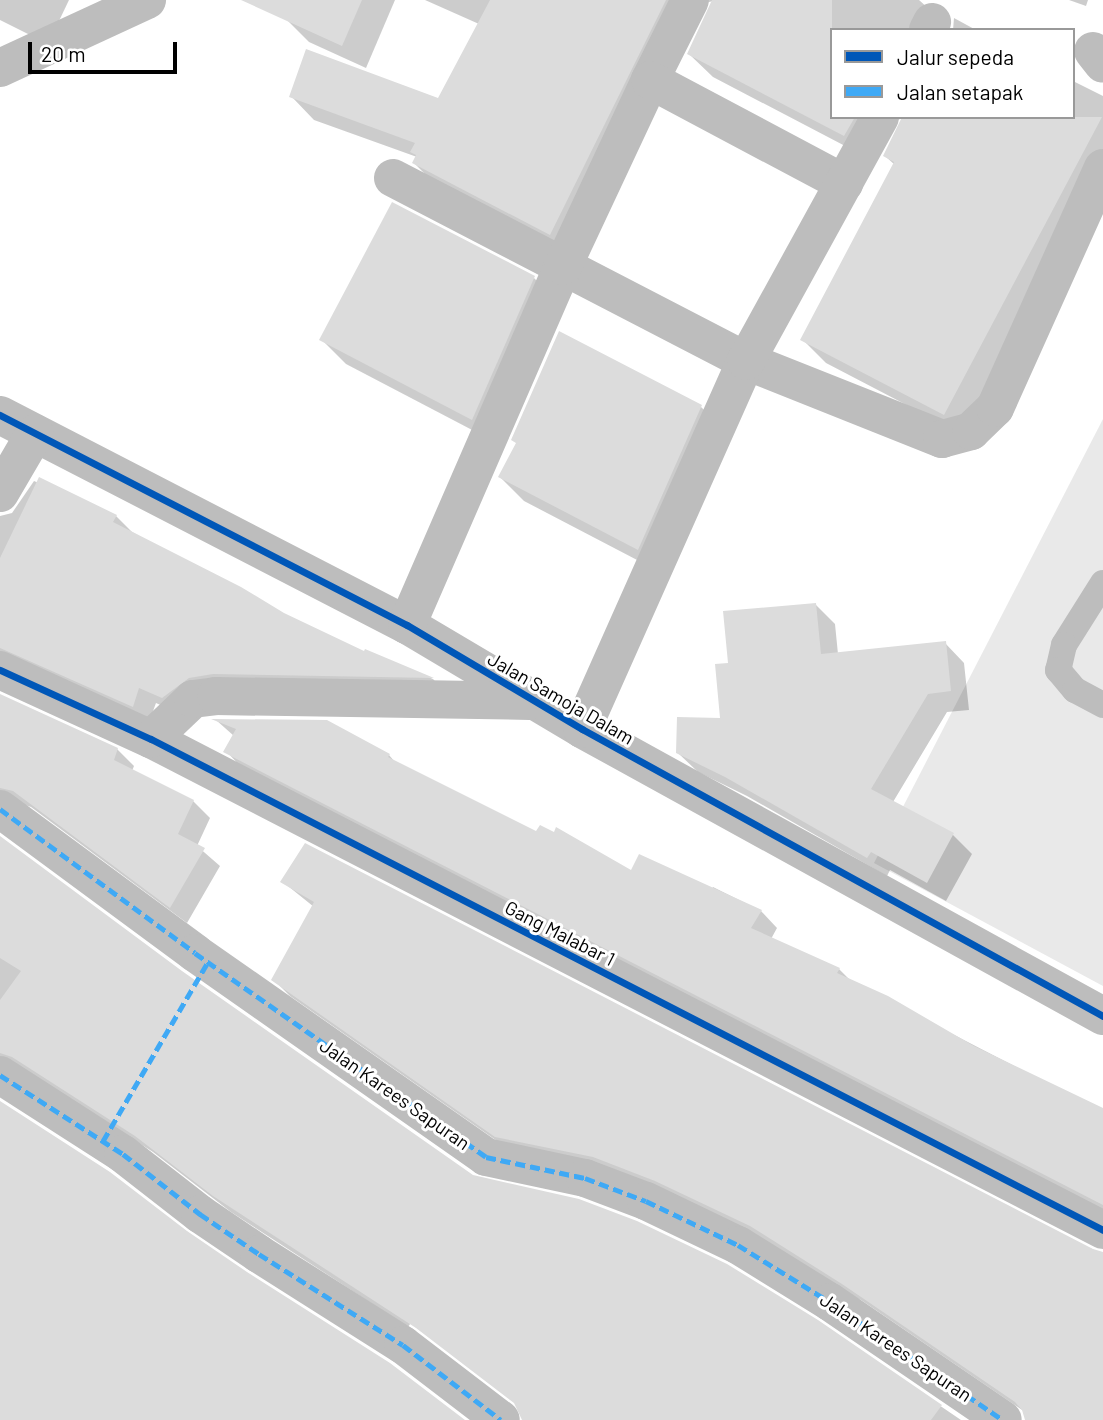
<!DOCTYPE html>
<style>
body{margin:0}
#map{position:relative;width:1103px;height:1420px;overflow:hidden;background:#fff;font-family:Barlow,sans-serif}
div>[style]{position:absolute}
.green>*{inset:0;background:#e9e9e9}
.shadow>*{inset:0;background:#0003}
.building>*{inset:0;background:#dcdcdc}
.lane>*{height:26px;margin:-13px;padding:0 13px;transform-origin:13px;border-radius:13px;background:#bdbdbd}
.street>*{height:38px;margin:-19px;padding:0 19px;transform-origin:19px;border-radius:19px;background:#bdbdbd}
.quiet>*{height:5px;margin-top:-2.5px;transform-origin:0;background:repeating-linear-gradient(90deg,#3fa9f5 0 10px,transparent 0 15px)}
.cycleway>*{height:7px;margin:-3.5px;padding:0 3.5px;transform-origin:3.5px;border-radius:3.5px;background:#0057b8}
span{translate:-50% -50%;white-space:nowrap;text-align:center;line-height:1.15;-webkit-text-stroke:6px #fff;paint-order:stroke}
.street-label{font-size:19px;color:#000}
.legend{position:absolute;left:830px;top:28px;width:245px;height:91px;box-sizing:border-box;background:#fff;border:2px solid #999;margin:0;padding:9px 12px;list-style:none;font-size:21px;color:#000}
.legend li{display:flex;align-items:center;gap:14px;height:35px}
.legend b{width:35px;border:2px solid #999}
.scale{position:absolute;left:28px;top:42px;width:149px;height:32px;box-sizing:border-box;border:4px solid #000;border-top:0;padding-left:9px;font-size:21px;line-height:24px;white-space:nowrap;color:#000;-webkit-text-stroke:5px #fff;paint-order:stroke}
</style>
<div id="map">
<div class="green">
<i style="clip-path:polygon(1103px 419px,1103px 986px,874px 863px)"></i>
</div>
<div class="shadow">
<i style="clip-path:polygon(0 0,69px 0,48px 44px,0 20px)"></i>
<i style="clip-path:polygon(294px 0,395px 0,366px 68px,309px 42px,286px 19px)"></i>
<i style="clip-path:polygon(425px 0,919px 0,948px 26px,943px 30px,832px 30px,832px 117px,1073px 117px,1073px 81px,1103px 96px,1103px 182px,968px 437px,826px 363px,803px 340px,895px 165px,885px 156px,903px 118px,892px 122px,868px 158px,713px 77px,689px 54px,713px 1px,702px 4px,574px 257px,437px 186px,414px 163px,417px 157px,314px 120px,291px 96px,439px 100px,479px 24px)"></i>
<i style="clip-path:polygon(1069px 0,1088px 0,1086px 6px)"></i>
<i style="clip-path:polygon(954px 18px,976px 30px,953px 30px)"></i>
<i style="clip-path:polygon(534px 278px,558px 302px,497px 443px,346px 364px,322px 340px)"></i>
<i style="clip-path:polygon(560px 333px,701px 407px,726px 431px,662px 573px,524px 501px,500px 477px,517px 444px)"></i>
<i style="clip-path:polygon(34px 481px,116px 516px,132px 532px,283px 615px,365px 654px,366px 651px,433px 679px,447px 693px,180px 714px,156px 703px,149px 722px,0 673px,0 516px,12px 513px)"></i>
<i style="clip-path:polygon(816px 605px,835px 624px,838px 654px,945px 643px,964px 663px,969px 710px,947px 712px,893px 802px,953px 835px,972px 854px,946px 901px,890px 870px,887px 876px,747px 796px,698px 772px,678px 753px,722px 720px,730px 664px)"></i>
<i style="clip-path:polygon(0 696px,117px 749px,134px 766px,132px 771px,193px 801px,210px 818px,197px 846px,220px 866px,187px 923px,31px 807px,19px 803px,0 812px)"></i>
<i style="clip-path:polygon(216px 720px,389px 755px,395px 762px,537px 834px,631px 873px,711px 890px,713px 887px,761px 911px,777px 928px,771px 939px,839px 969px,852px 982px,1103px 1112px,1103px 1212px,242px 768px,226px 751px,234px 736px)"></i>
<i style="clip-path:polygon(0 838px,181px 972px,473px 1177px,817px 1322px,961px 1420px,583px 1420px,415px 1317px,408px 1327px,231px 1212px,153px 1152px,30px 1073px,0 1078px)"></i>
<i style="clip-path:polygon(283px 882px,1103px 1254px,1103px 1420px,1026px 1420px,1025px 1412px,861px 1300px,513px 1152px,290px 996px,273px 979px,314px 907px)"></i>
</div>
<div class="building">
<i style="clip-path:polygon(241px 0,362px 0,342px 46px)"></i>
<i style="clip-path:polygon(490px 0,666px 0,550px 235px,412px 163px,416px 155px,410px 152px,415px 143px,289px 97px,306px 49px,438px 98px)"></i>
<i style="clip-path:polygon(712px 0,832px 0,832px 117px,855px 117px,844px 136px,687px 54px)"></i>
<i style="clip-path:polygon(902px 117px,1102px 117px,944px 415px,800px 340px,894px 162px,883px 156px)"></i>
<i style="clip-path:polygon(392px 202px,535px 276px,472px 420px,319px 340px)"></i>
<i style="clip-path:polygon(559px 331px,702px 405px,638px 550px,498px 477px,516px 443px,511px 440px)"></i>
<i style="clip-path:polygon(39px 477px,117px 515px,113px 522px,241px 587px,284px 613px,364px 651px,365px 649px,434px 678px,213px 674px,189px 678px,162px 698px,139px 688px,133px 707px,0 648px,0 558px)"></i>
<i style="clip-path:polygon(816px 603px,821px 654px,946px 641px,951px 691px,928px 694px,871px 789px,954px 833px,927px 883px,871px 852px,867px 858px,725px 777px,676px 753px,677px 717px,720px 718px,715px 664px,728px 663px,723px 611px)"></i>
<i style="clip-path:polygon(0 694px,118px 748px,114px 760px,194px 800px,178px 834px,205px 848px,170px 908px,13px 791px,0 788px)"></i>
<i style="clip-path:polygon(211px 719px,327px 720px,390px 754px,388px 757px,536px 831px,540px 825px,554px 832px,556px 827px,631px 870px,639px 854px,762px 910px,751px 928px,840px 968px,837px 973px,888px 996px,974px 1046px,1103px 1108px,1103px 1205px,223px 752px,236px 729px)"></i>
<i style="clip-path:polygon(0 836px,182px 971px,473px 1175px,579px 1199px,637px 1221px,727px 1264px,818px 1320px,942px 1405px,931px 1420px,522px 1420px,514px 1403px,416px 1328px,213px 1196px,135px 1136px,12px 1057px,0 1053px,0 1000px,21px 971px,0 958px)"></i>
<i style="clip-path:polygon(305px 843px,1093px 1249px,1103px 1252px,1103px 1420px,1025px 1420px,1022px 1410px,1015px 1402px,842px 1284px,750px 1226px,655px 1181px,593px 1157px,495px 1137px,271px 980px,314px 902px,280px 882px)"></i>
<i style="clip-path:polygon(0 1101px,110px 1172px,187px 1231px,247px 1272px,390px 1363px,465px 1420px,0 1420px)"></i>
</div>
<div class="lane">
<i style="left:1103px;top:583px;width:73px;rotate:122.2deg"></i>
<i style="left:1064px;top:645px;width:26px;rotate:103deg"></i>
<i style="left:1058px;top:670px;width:26px;rotate:50deg"></i>
<i style="left:1075px;top:690px;width:32px;rotate:28deg"></i>
</div>
<div class="street">
<i style="left:928px;top:30px;width:9px;rotate:-63deg"></i>
<i style="left:1093px;top:51px;width:16px;rotate:52deg"></i>
<i style="left:0;top:68px;width:162px;rotate:-24.8deg"></i>
<i style="left:650px;top:80px;width:89px;rotate:-63.4deg"></i>
<i style="left:393px;top:178px;width:398px;rotate:27.4deg"></i>
<i style="left:746px;top:361px;width:211px;rotate:21.7deg"></i>
<i style="left:942px;top:439px;width:30px;rotate:-15deg"></i>
<i style="left:971px;top:431px;width:33px;rotate:-44deg"></i>
<i style="left:995px;top:408px;width:263px;rotate:-65.8deg"></i>
<i style="left:0;top:415px;width:458px;rotate:27.3deg"></i>
<i style="left:407px;top:625px;width:204px;rotate:30.7deg"></i>
<i style="left:582px;top:729px;width:595px;rotate:28.85deg"></i>
<i style="left:0;top:493px;width:69px;rotate:-59.7deg"></i>
<i style="left:407px;top:625px;width:391px;rotate:-66.5deg"></i>
<i style="left:563px;top:266px;width:205px;rotate:-64.9deg"></i>
<i style="left:650px;top:80px;width:220px;rotate:28deg"></i>
<i style="left:0;top:670px;width:166px;rotate:24.6deg"></i>
<i style="left:151px;top:739px;width:1071px;rotate:27.28deg"></i>
<i style="left:582px;top:729px;width:403px;rotate:-66deg"></i>
<i style="left:746px;top:361px;width:278px;rotate:-61.2deg"></i>
<i style="left:151px;top:739px;width:58px;rotate:-43.6deg"></i>
<i style="left:193px;top:699px;width:23px;rotate:-7deg"></i>
<i style="left:216px;top:696px;width:314px;rotate:0.9deg"></i>
<i style="left:0;top:809px;width:242px;rotate:36.4deg"></i>
<i style="left:195px;top:953px;width:355px;rotate:35deg"></i>
<i style="left:486px;top:1157px;width:101px;rotate:12deg"></i>
<i style="left:585px;top:1178px;width:65px;rotate:20.7deg"></i>
<i style="left:646px;top:1201px;width:102px;rotate:25.6deg"></i>
<i style="left:738px;top:1245px;width:108px;rotate:31.8deg"></i>
<i style="left:830px;top:1302px;width:209px;rotate:34.3deg"></i>
<i style="left:0;top:1075px;width:146px;rotate:32.7deg"></i>
<i style="left:123px;top:1154px;width:98px;rotate:37.9deg"></i>
<i style="left:200px;top:1214px;width:71px;rotate:34.1deg"></i>
<i style="left:259px;top:1254px;width:170px;rotate:32.3deg"></i>
<i style="left:403px;top:1345px;width:123px;rotate:37.4deg"></i>
</div>
<div class="quiet">
<i style="left:0;top:809px;width:242px;rotate:36.4deg"></i>
<i style="left:195px;top:953px;width:355px;rotate:35deg"></i>
<i style="left:486px;top:1157px;width:101px;rotate:12deg"></i>
<i style="left:585px;top:1178px;width:65px;rotate:20.7deg"></i>
<i style="left:646px;top:1201px;width:102px;rotate:25.6deg"></i>
<i style="left:738px;top:1245px;width:108px;rotate:31.8deg"></i>
<i style="left:830px;top:1302px;width:209px;rotate:34.3deg"></i>
<i style="left:0;top:1075px;width:146px;rotate:32.7deg"></i>
<i style="left:123px;top:1154px;width:98px;rotate:37.9deg"></i>
<i style="left:200px;top:1214px;width:71px;rotate:34.1deg"></i>
<i style="left:259px;top:1254px;width:170px;rotate:32.3deg"></i>
<i style="left:403px;top:1345px;width:123px;rotate:37.4deg"></i>
<i style="left:103px;top:1141px;width:208px;rotate:-59.6deg"></i>
</div>
<div class="cycleway">
<i style="left:0;top:415px;width:458px;rotate:27.3deg"></i>
<i style="left:407px;top:625px;width:204px;rotate:30.7deg"></i>
<i style="left:582px;top:729px;width:595px;rotate:28.85deg"></i>
<i style="left:0;top:670px;width:166px;rotate:24.6deg"></i>
<i style="left:151px;top:739px;width:1071px;rotate:27.28deg"></i>
</div>
<div class="street-label">
<span style="left:561px;top:698px;rotate:30deg">Jalan Samoja Dalam</span>
<span style="left:560px;top:933px;rotate:27deg">Gang Malabar 1</span>
<span style="left:395px;top:1094px;rotate:35deg">Jalan Karees Sapuran</span>
<span style="left:896px;top:1347px;rotate:34deg">Jalan Karees Sapuran</span>
</div>
<ul class="legend">
<li><b style="height:9px;background:#0057b8"></b>Jalur sepeda</li>
<li><b style="height:9px;background:#3fa9f5"></b>Jalan setapak</li>
</ul>
<div class="scale">20 m</div>
</div>
